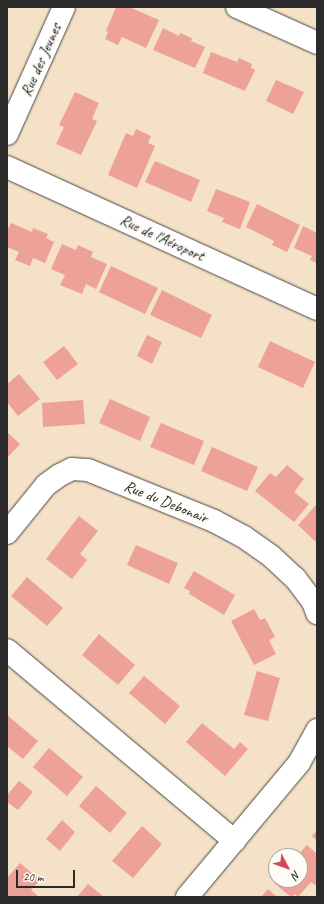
<!DOCTYPE html>
<meta charset="utf-8">
<style>
body{margin:0}
#map{position:relative;width:324px;height:904px;overflow:hidden;background:#f4e1c7;font-family:Caveat,sans-serif}
div>[style]{position:absolute}
.building>*{inset:0;background:#eea197}
.roads{filter:drop-shadow(0 0 1px #494642) drop-shadow(0 0 1px #494642)}
.minor>*{height:22px;margin:-11px;padding:0 11px;transform-origin:11px;border-radius:11px;background:#fff}
span{translate:-50% -50%;white-space:nowrap;text-align:center;line-height:1.15;-webkit-text-stroke:3.5px #fdfcf7;paint-order:stroke}
.street-label{font-size:16px;color:#2b2b2b}
.frame{position:absolute;inset:0;border:8px solid #2b2b2b;pointer-events:none}
.north{position:absolute;left:268px;top:848px;width:40px;height:40px;box-sizing:border-box;background:#fdfcf7;border:1px solid #a9a8a5;border-radius:50%;rotate:131deg;font-size:11px;font-weight:700;line-height:16px;text-align:center;color:#2b2b2b}
.north::after{content:'';display:block;margin:auto;width:14px;height:18px;background:#d1495b;clip-path:polygon(50% 0,100% 100%,50% 72%,0 100%)}
.scale{position:absolute;left:16px;top:870px;width:59px;height:18px;box-sizing:border-box;border:2px solid #2b2b2b;border-top:0;padding-left:5px;font-size:12px;line-height:14px;white-space:nowrap;color:#2b2b2b;-webkit-text-stroke:3px #fdfcf7;paint-order:stroke}
</style>
<div id="map">
<div class="building">
<i style="clip-path:polygon(116px 7px,129px 7px,159px 20px,146px 48px,122px 37px,118px 45px,105px 39px,108px 32px,106px 31px)"></i>
<i style="clip-path:polygon(163px 28px,179px 36px,180px 33px,192px 38px,191px 41px,205px 47px,195px 68px,153px 50px)"></i>
<i style="clip-path:polygon(211px 52px,237px 62px,239px 58px,252px 64px,251px 68px,255px 70px,245px 91px,203px 73px)"></i>
<i style="clip-path:polygon(276px 80px,304px 92px,293px 114px,266px 101px)"></i>
<i style="clip-path:polygon(75px 92px,99px 103px,92px 119px,97px 121px,81px 155px,56px 144px,64px 127px,59px 125px)"></i>
<i style="clip-path:polygon(136px 129px,151px 136px,148px 143px,155px 146px,137px 188px,108px 175px,126px 133px,133px 136px)"></i>
<i style="clip-path:polygon(155px 161px,200px 180px,191px 202px,145px 182px)"></i>
<i style="clip-path:polygon(216px 189px,250px 202px,240px 229px,222px 222px,224px 218px,207px 211px)"></i>
<i style="clip-path:polygon(257px 204px,300px 225px,287px 252px,272px 245px,274px 241px,246px 227px)"></i>
<i style="clip-path:polygon(11px 223px,32px 232px,33px 228px,48px 234px,46px 238px,54px 242px,45px 263px,33px 258px,30px 266px,15px 260px,19px 252px,7px 247px,7px 231px)"></i>
<i style="clip-path:polygon(303px 226px,317px 233px,317px 263px,310px 260px,312px 256px,294px 248px)"></i>
<i style="clip-path:polygon(62px 244px,76px 250px,78px 245px,93px 252px,91px 257px,107px 264px,96px 289px,86px 284px,82px 294px,60px 285px,65px 275px,51px 269px)"></i>
<i style="clip-path:polygon(111px 266px,158px 288px,145px 314px,99px 292px)"></i>
<i style="clip-path:polygon(162px 290px,212px 315px,201px 338px,150px 315px)"></i>
<i style="clip-path:polygon(147px 335px,162px 342px,152px 364px,137px 356px)"></i>
<i style="clip-path:polygon(270px 341px,315px 362px,303px 388px,258px 367px)"></i>
<i style="clip-path:polygon(64px 346px,78px 364px,57px 380px,43px 362px)"></i>
<i style="clip-path:polygon(19px 374px,40px 399px,18px 416px,7px 402px,7px 384px)"></i>
<i style="clip-path:polygon(110px 399px,150px 417px,140px 441px,99px 423px)"></i>
<i style="clip-path:polygon(83px 400px,85px 424px,43px 427px,42px 403px)"></i>
<i style="clip-path:polygon(161px 423px,204px 441px,194px 465px,150px 447px)"></i>
<i style="clip-path:polygon(7px 432px,20px 444px,7px 458px)"></i>
<i style="clip-path:polygon(212px 447px,258px 467px,247px 491px,201px 471px)"></i>
<i style="clip-path:polygon(287px 465px,304px 479px,294px 492px,309px 504px,294px 522px,255px 491px,270px 473px,276px 477px)"></i>
<i style="clip-path:polygon(316px 505px,317px 506px,317px 543px,298px 525px)"></i>
<i style="clip-path:polygon(79px 516px,98px 531px,80px 554px,87px 560px,72px 579px,46px 559px)"></i>
<i style="clip-path:polygon(136px 545px,178px 563px,169px 584px,127px 565px)"></i>
<i style="clip-path:polygon(194px 571px,235px 595px,224px 615px,189px 594px,190px 591px,184px 588px)"></i>
<i style="clip-path:polygon(27px 577px,63px 608px,47px 626px,11px 596px)"></i>
<i style="clip-path:polygon(254px 609px,260px 620px,265px 618px,275px 637px,269px 640px,276px 654px,254px 665px,231px 621px)"></i>
<i style="clip-path:polygon(99px 634px,135px 665px,118px 685px,82px 655px)"></i>
<i style="clip-path:polygon(257px 671px,280px 678px,268px 721px,244px 715px)"></i>
<i style="clip-path:polygon(144px 676px,180px 706px,165px 724px,129px 693px)"></i>
<i style="clip-path:polygon(7px 715px,38px 741px,23px 759px,7px 746px)"></i>
<i style="clip-path:polygon(202px 723px,234px 749px,240px 742px,248px 749px,225px 776px,186px 742px)"></i>
<i style="clip-path:polygon(49px 748px,83px 777px,67px 796px,33px 767px)"></i>
<i style="clip-path:polygon(19px 781px,33px 792px,18px 810px,7px 802px,7px 795px)"></i>
<i style="clip-path:polygon(96px 786px,127px 813px,110px 833px,79px 806px)"></i>
<i style="clip-path:polygon(62px 820px,75px 832px,60px 851px,46px 839px)"></i>
<i style="clip-path:polygon(142px 826px,162px 844px,133px 878px,112px 861px)"></i>
<i style="clip-path:polygon(317px 830px,317px 841px,312px 836px)"></i>
<i style="clip-path:polygon(307px 845px,317px 854px,317px 884px,315px 885px,311px 882px,298px 897px,295px 894px,291px 897px,274px 883px,277px 880px,300px 880px,300px 856px,297px 856px)"></i>
<i style="clip-path:polygon(20px 863px,40px 880px,31px 890px,39px 897px,7px 897px,7px 878px)"></i>
<i style="clip-path:polygon(88px 884px,104px 897px,77px 897px)"></i>
<i style="clip-path:polygon(268px 889px,277px 897px,261px 897px)"></i>
</div>
<div class="roads">
<div class="minor">
<i style="left:237px;top:7px;width:88px;rotate:24.2deg"></i>
<i style="left:7px;top:134px;width:139px;rotate:-65.8deg"></i>
<i style="left:7px;top:167px;width:341px;rotate:24.6deg"></i>
<i style="left:7px;top:533px;width:62px;rotate:-50.9deg"></i>
<i style="left:46px;top:485px;width:17px;rotate:-36deg"></i>
<i style="left:60px;top:475px;width:13px;rotate:-27deg"></i>
<i style="left:72px;top:469px;width:16px;rotate:4deg"></i>
<i style="left:88px;top:470px;width:136px;rotate:22deg"></i>
<i style="left:214px;top:521px;width:34px;rotate:28deg"></i>
<i style="left:244px;top:537px;width:33px;rotate:35deg"></i>
<i style="left:271px;top:556px;width:33px;rotate:43deg"></i>
<i style="left:295px;top:578px;width:30px;rotate:53deg"></i>
<i style="left:313px;top:602px;width:12px;rotate:70deg"></i>
<i style="left:7px;top:650px;width:297px;rotate:40deg"></i>
<i style="left:187px;top:897px;width:175px;rotate:-50.1deg"></i>
<i style="left:299px;top:763px;width:38px;rotate:-61deg"></i>
</div>
</div>
<div class="street-label">
<span style="left:41px;top:60px;rotate:-66deg">Rue des Jeunes</span>
<span style="left:162px;top:238px;rotate:25deg">Rue de l'Aéroport</span>
<span style="left:166px;top:502px;rotate:22deg">Rue du Debonair</span>
</div>
<div class="frame"></div>
<div class="north">N</div>
<div class="scale">20 m</div>
</div>
